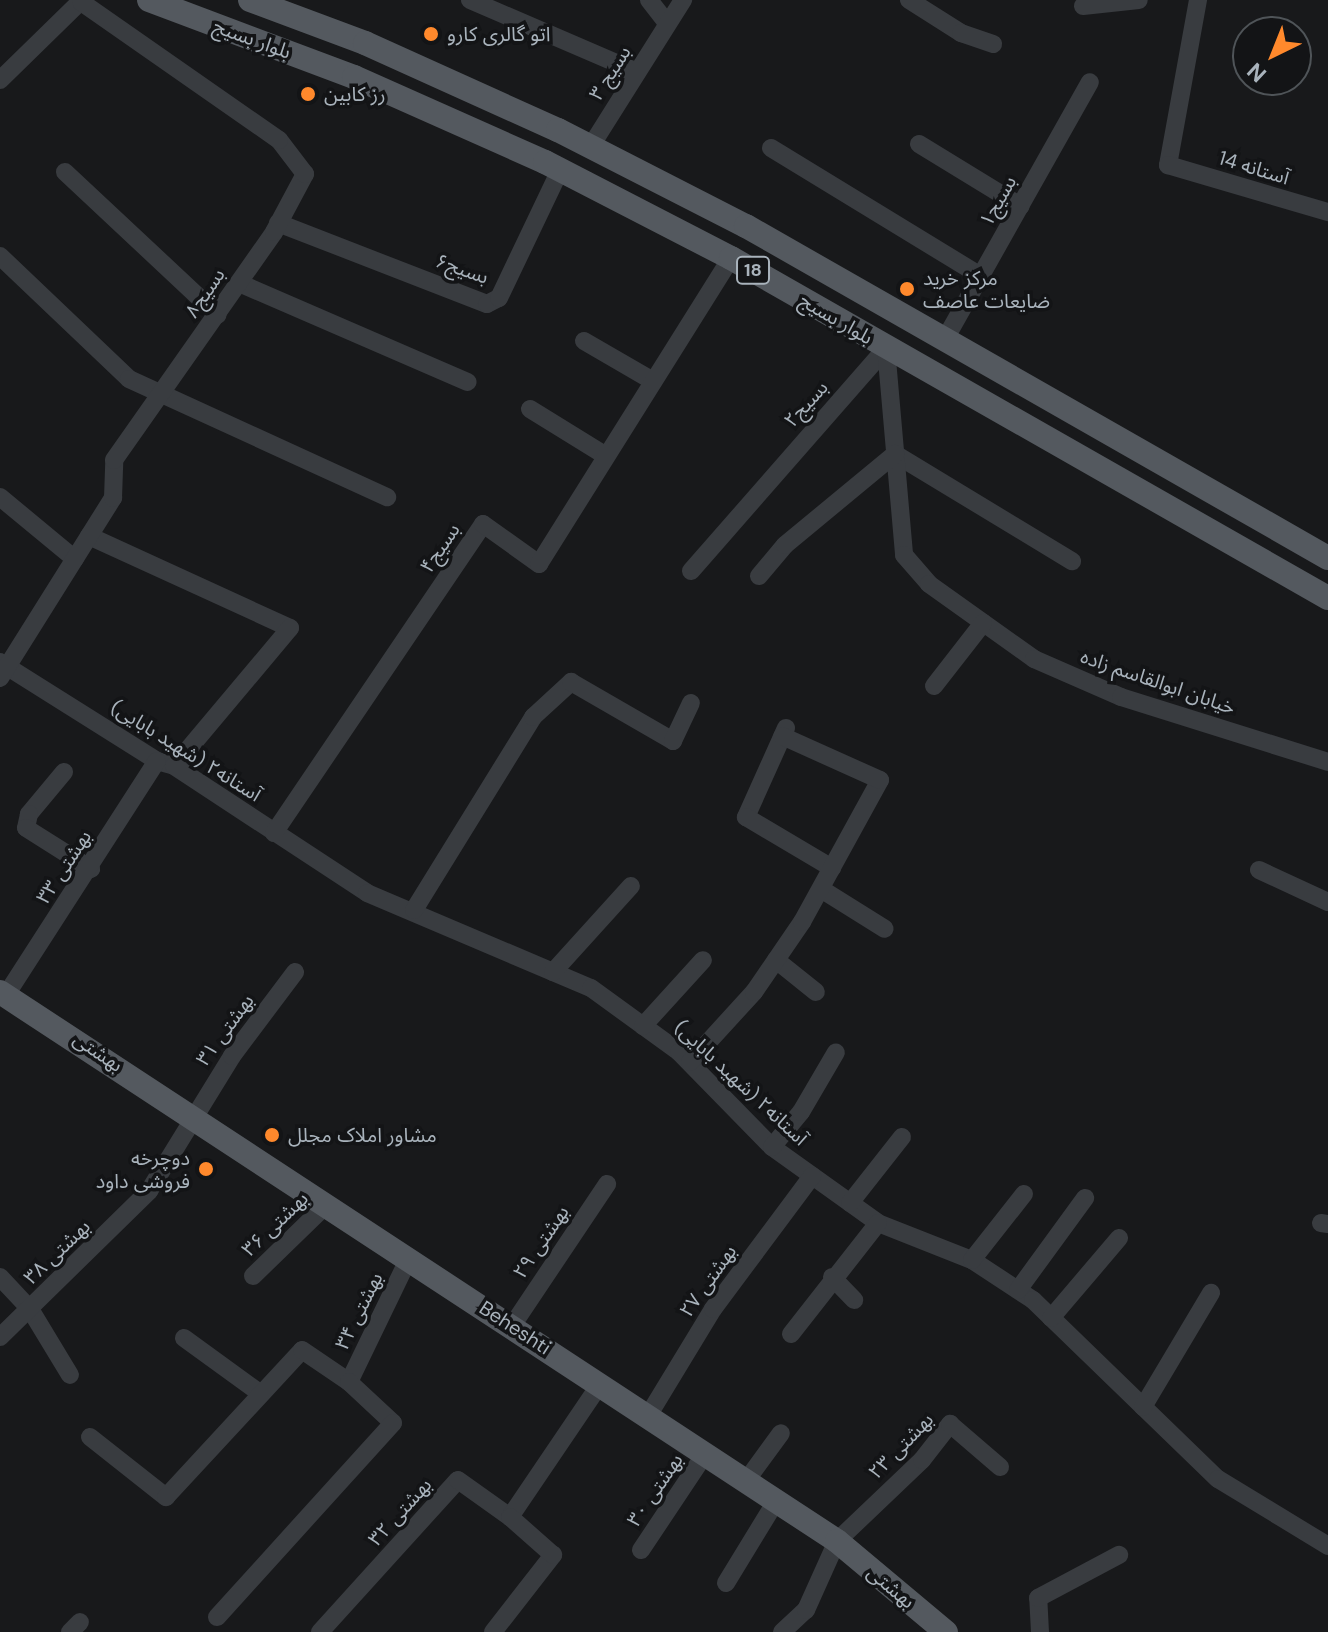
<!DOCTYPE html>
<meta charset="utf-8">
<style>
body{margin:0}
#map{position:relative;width:1328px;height:1632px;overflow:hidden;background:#18191b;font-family:"DM Sans","Noto Sans Arabic",sans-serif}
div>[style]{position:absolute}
.minor>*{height:18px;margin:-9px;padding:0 9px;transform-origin:9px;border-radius:9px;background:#393c40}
.major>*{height:24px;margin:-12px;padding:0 12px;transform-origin:12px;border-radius:12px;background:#54595f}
.dots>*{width:22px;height:22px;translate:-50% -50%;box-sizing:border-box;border:4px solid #131416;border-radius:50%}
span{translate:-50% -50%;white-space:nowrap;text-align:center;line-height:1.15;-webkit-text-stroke:7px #131416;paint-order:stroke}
.shield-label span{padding:2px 6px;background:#131416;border:2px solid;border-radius:6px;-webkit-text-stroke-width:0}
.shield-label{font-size:18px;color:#a9b3bc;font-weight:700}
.poi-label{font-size:20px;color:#a9b3bc}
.left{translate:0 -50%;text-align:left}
.right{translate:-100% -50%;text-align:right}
.street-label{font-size:20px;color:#a9b3bc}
.north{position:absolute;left:1232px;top:16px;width:80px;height:80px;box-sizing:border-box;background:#131416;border:2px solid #4f5458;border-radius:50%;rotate:223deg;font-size:22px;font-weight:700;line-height:32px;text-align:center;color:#a9b3bc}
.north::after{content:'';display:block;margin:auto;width:28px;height:36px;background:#ff892c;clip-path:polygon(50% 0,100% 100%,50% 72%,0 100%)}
</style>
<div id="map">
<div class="minor">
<i style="left:470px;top:0;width:182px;rotate:23.3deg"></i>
<i style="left:649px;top:0;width:29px;rotate:52deg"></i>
<i style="left:909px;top:0;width:62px;rotate:32.4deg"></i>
<i style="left:961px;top:33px;width:34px;rotate:19deg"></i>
<i style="left:1198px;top:0;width:168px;rotate:100.3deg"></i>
<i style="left:1168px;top:165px;width:167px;rotate:16.4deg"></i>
<i style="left:1083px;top:6px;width:56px;rotate:-6.1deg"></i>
<i style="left:0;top:80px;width:115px;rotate:-44.3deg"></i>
<i style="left:919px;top:144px;width:119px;rotate:31.5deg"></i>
<i style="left:591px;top:146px;width:173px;rotate:-57.8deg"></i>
<i style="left:771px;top:148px;width:246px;rotate:31.4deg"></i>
<i style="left:65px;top:172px;width:209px;rotate:43.1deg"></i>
<i style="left:278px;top:223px;width:224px;rotate:21.2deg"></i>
<i style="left:487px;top:304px;width:13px;rotate:-27deg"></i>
<i style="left:499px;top:298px;width:142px;rotate:-64.5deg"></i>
<i style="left:0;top:256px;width:178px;rotate:43.6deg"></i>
<i style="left:129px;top:379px;width:284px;rotate:24.6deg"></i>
<i style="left:239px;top:283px;width:249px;rotate:23.4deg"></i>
<i style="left:584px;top:341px;width:80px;rotate:30.1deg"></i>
<i style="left:944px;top:341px;width:297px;rotate:-60.6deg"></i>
<i style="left:530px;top:409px;width:89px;rotate:31.7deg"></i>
<i style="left:895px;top:454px;width:207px;rotate:31.2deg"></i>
<i style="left:0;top:497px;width:97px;rotate:39.6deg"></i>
<i style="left:89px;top:536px;width:221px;rotate:24.6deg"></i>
<i style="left:290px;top:628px;width:180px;rotate:130deg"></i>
<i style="left:691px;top:571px;width:296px;rotate:-48.8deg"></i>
<i style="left:886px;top:348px;width:208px;rotate:85deg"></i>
<i style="left:904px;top:555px;width:38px;rotate:49deg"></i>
<i style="left:929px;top:584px;width:129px;rotate:35.5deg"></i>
<i style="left:1034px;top:659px;width:95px;rotate:23.6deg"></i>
<i style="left:1121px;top:697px;width:217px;rotate:17.4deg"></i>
<i style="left:759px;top:576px;width:40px;rotate:-50deg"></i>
<i style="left:785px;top:545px;width:143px;rotate:-39.6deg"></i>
<i style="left:0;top:662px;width:186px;rotate:32.2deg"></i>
<i style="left:157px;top:761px;width:18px;rotate:16deg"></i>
<i style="left:174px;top:766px;width:231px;rotate:33.3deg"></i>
<i style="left:367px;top:893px;width:243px;rotate:23deg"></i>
<i style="left:591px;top:988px;width:109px;rotate:36deg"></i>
<i style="left:679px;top:1052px;width:133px;rotate:45.6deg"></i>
<i style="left:772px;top:1147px;width:130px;rotate:35.6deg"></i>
<i style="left:878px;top:1223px;width:101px;rotate:21.5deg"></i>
<i style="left:972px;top:1260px;width:73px;rotate:33.3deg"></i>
<i style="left:1033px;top:1300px;width:257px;rotate:44.1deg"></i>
<i style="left:1218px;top:1479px;width:129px;rotate:31.3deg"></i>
<i style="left:0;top:678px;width:213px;rotate:-57.9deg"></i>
<i style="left:113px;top:498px;width:38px;rotate:-88deg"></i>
<i style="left:114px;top:460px;width:279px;rotate:-54.9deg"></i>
<i style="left:274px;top:232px;width:66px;rotate:-61.9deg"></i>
<i style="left:305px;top:174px;width:43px;rotate:-127.4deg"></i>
<i style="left:279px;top:140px;width:241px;rotate:-145.1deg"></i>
<i style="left:934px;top:686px;width:80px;rotate:-52.1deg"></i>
<i style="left:786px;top:728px;width:98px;rotate:114.2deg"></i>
<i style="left:746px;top:817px;width:100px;rotate:30.7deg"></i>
<i style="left:64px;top:772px;width:55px;rotate:129.8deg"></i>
<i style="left:29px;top:814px;width:14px;rotate:102deg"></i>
<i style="left:26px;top:828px;width:77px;rotate:32.2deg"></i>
<i style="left:274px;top:833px;width:373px;rotate:-55.9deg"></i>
<i style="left:483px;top:524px;width:69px;rotate:35.5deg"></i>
<i style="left:539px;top:564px;width:361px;rotate:-57.9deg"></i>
<i style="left:1259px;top:870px;width:76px;rotate:24.9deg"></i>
<i style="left:821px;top:889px;width:75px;rotate:32deg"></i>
<i style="left:414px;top:910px;width:227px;rotate:-58.3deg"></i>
<i style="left:533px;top:717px;width:52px;rotate:-42.6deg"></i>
<i style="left:571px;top:682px;width:118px;rotate:30deg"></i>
<i style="left:673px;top:741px;width:42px;rotate:-64.7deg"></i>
<i style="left:776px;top:960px;width:51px;rotate:38.7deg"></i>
<i style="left:553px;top:972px;width:116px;rotate:-47.8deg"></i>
<i style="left:6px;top:995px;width:278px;rotate:-57.2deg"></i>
<i style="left:643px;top:1026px;width:89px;rotate:-47.7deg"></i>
<i style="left:690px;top:1062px;width:95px;rotate:-47.6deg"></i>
<i style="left:754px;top:992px;width:85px;rotate:-55.6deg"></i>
<i style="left:802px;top:922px;width:162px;rotate:-61.2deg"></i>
<i style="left:880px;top:780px;width:107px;rotate:-155.8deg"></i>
<i style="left:772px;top:1147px;width:45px;rotate:-50.4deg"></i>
<i style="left:801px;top:1112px;width:69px;rotate:-59.7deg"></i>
<i style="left:850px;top:1203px;width:84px;rotate:-51.8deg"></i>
<i style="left:1321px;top:1223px;width:7px;rotate:8deg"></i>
<i style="left:972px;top:1260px;width:84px;rotate:-51.8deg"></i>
<i style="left:253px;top:1276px;width:103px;rotate:-44.2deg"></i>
<i style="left:0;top:1277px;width:44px;rotate:46.8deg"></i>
<i style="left:30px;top:1309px;width:77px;rotate:58.8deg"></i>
<i style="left:832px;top:1277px;width:32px;rotate:46deg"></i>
<i style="left:1018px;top:1290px;width:114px;rotate:-53.9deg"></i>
<i style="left:1051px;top:1318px;width:105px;rotate:-49.6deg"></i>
<i style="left:512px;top:1326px;width:171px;rotate:-56.2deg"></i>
<i style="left:791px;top:1334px;width:141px;rotate:-51.9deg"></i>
<i style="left:0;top:1337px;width:209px;rotate:-44.4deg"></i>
<i style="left:149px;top:1191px;width:158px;rotate:-58.4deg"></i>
<i style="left:232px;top:1056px;width:105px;rotate:-53.1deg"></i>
<i style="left:184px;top:1338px;width:95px;rotate:36deg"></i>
<i style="left:349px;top:1382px;width:138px;rotate:-64.2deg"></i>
<i style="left:1143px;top:1407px;width:133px;rotate:-59.2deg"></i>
<i style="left:648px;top:1416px;width:125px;rotate:-58.7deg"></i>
<i style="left:713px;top:1309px;width:166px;rotate:-53.3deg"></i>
<i style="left:90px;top:1437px;width:97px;rotate:38.3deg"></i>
<i style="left:166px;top:1497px;width:200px;rotate:-47.2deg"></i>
<i style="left:302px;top:1350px;width:57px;rotate:34.2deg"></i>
<i style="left:349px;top:1382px;width:60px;rotate:43deg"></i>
<i style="left:393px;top:1423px;width:262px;rotate:132.2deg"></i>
<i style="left:746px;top:1481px;width:59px;rotate:-53.9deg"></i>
<i style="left:641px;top:1550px;width:115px;rotate:-56.3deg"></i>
<i style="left:726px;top:1583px;width:96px;rotate:-58.6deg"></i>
<i style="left:70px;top:1632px;width:14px;rotate:-45deg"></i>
<i style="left:320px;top:1632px;width:205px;rotate:-47.8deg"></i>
<i style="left:458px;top:1480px;width:64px;rotate:35.4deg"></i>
<i style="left:510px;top:1517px;width:161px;rotate:-55.9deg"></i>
<i style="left:493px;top:1632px;width:98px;rotate:-52.1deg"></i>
<i style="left:553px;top:1555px;width:57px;rotate:-138.5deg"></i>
<i style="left:782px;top:1632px;width:33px;rotate:-43deg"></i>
<i style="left:806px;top:1610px;width:76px;rotate:-65.8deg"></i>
<i style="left:837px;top:1541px;width:117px;rotate:-43.6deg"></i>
<i style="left:922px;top:1460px;width:46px;rotate:-52.1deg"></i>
<i style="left:950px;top:1424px;width:66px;rotate:40.7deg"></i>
<i style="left:1040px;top:1632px;width:34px;rotate:-93deg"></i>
<i style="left:1038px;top:1598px;width:92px;rotate:-28deg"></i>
</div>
<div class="major">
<i style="left:149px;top:0;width:219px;rotate:20.6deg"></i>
<i style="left:354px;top:77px;width:209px;rotate:24deg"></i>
<i style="left:545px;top:162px;width:209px;rotate:27.3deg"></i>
<i style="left:731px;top:258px;width:687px;rotate:29.66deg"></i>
<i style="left:250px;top:0;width:123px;rotate:20.5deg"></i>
<i style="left:365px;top:43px;width:212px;rotate:24.3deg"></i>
<i style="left:558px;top:130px;width:211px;rotate:27.1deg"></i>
<i style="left:746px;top:226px;width:670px;rotate:29.7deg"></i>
<i style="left:0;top:992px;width:1001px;rotate:33.26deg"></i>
<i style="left:837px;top:1541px;width:142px;rotate:39.9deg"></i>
</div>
<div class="dots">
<i style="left:431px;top:34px;background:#ff892c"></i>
<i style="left:308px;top:94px;background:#ff892c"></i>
<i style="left:907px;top:289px;background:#ff892c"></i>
<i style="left:272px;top:1135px;background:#ff892c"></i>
<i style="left:206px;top:1169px;background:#ff892c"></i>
</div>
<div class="shield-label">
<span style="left:753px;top:270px">18</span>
</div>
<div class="poi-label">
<span class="left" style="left:447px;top:34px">اتو گالری کارو</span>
<span class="left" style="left:324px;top:94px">رز کابین</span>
<span class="left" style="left:923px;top:290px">مرکز خرید<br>ضایعات عاصف</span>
<span class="left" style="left:288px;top:1135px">مشاور املاک مجلل</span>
<span class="right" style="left:190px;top:1170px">دوچرخه<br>فروشی داود</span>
</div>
<div class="street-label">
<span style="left:252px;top:39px;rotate:20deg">بلوار بسیج</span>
<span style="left:610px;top:73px;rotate:-58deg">بسیج ۳</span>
<span style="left:1254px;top:168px;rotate:17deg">آستانه 14</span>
<span style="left:998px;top:201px;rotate:-61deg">بسیج۱</span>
<span style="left:462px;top:269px;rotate:19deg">بسیج۶</span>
<span style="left:205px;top:293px;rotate:-56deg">بسیج۸</span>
<span style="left:836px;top:319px;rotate:30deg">بلوار بسیج</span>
<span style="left:806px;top:404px;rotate:-48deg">بسیج۲</span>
<span style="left:440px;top:548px;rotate:-56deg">بسیج۴</span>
<span style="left:1158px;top:682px;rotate:19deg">خیابان ابوالقاسم زاده</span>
<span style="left:186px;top:751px;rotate:32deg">آستانه۲ (شهید بابایی)</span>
<span style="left:64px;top:867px;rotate:-57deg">بهشتی ۳۳</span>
<span style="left:225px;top:1030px;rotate:-54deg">بهشتی ۳۱</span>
<span style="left:98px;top:1052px;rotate:34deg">بهشتی</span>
<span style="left:741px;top:1083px;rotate:43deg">آستانه۲ (شهید بابایی)</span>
<span style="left:275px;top:1224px;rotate:-44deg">بهشتی ۳۶</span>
<span style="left:541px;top:1242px;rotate:-56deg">بهشتی ۲۹</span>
<span style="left:57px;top:1252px;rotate:-44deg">بهشتی ۳۸</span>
<span style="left:708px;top:1281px;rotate:-55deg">بهشتی ۲۷</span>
<span style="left:359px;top:1311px;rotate:-64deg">بهشتی ۳۴</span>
<span style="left:515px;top:1328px;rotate:33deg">Beheshti</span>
<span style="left:901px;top:1446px;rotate:-46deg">بهشتی ۲۳</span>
<span style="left:655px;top:1490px;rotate:-56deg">بهشتی ۳۰</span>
<span style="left:400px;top:1512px;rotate:-48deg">بهشتی ۳۲</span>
<span style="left:891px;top:1587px;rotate:40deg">بهشتی</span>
</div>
<div class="north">N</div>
</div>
